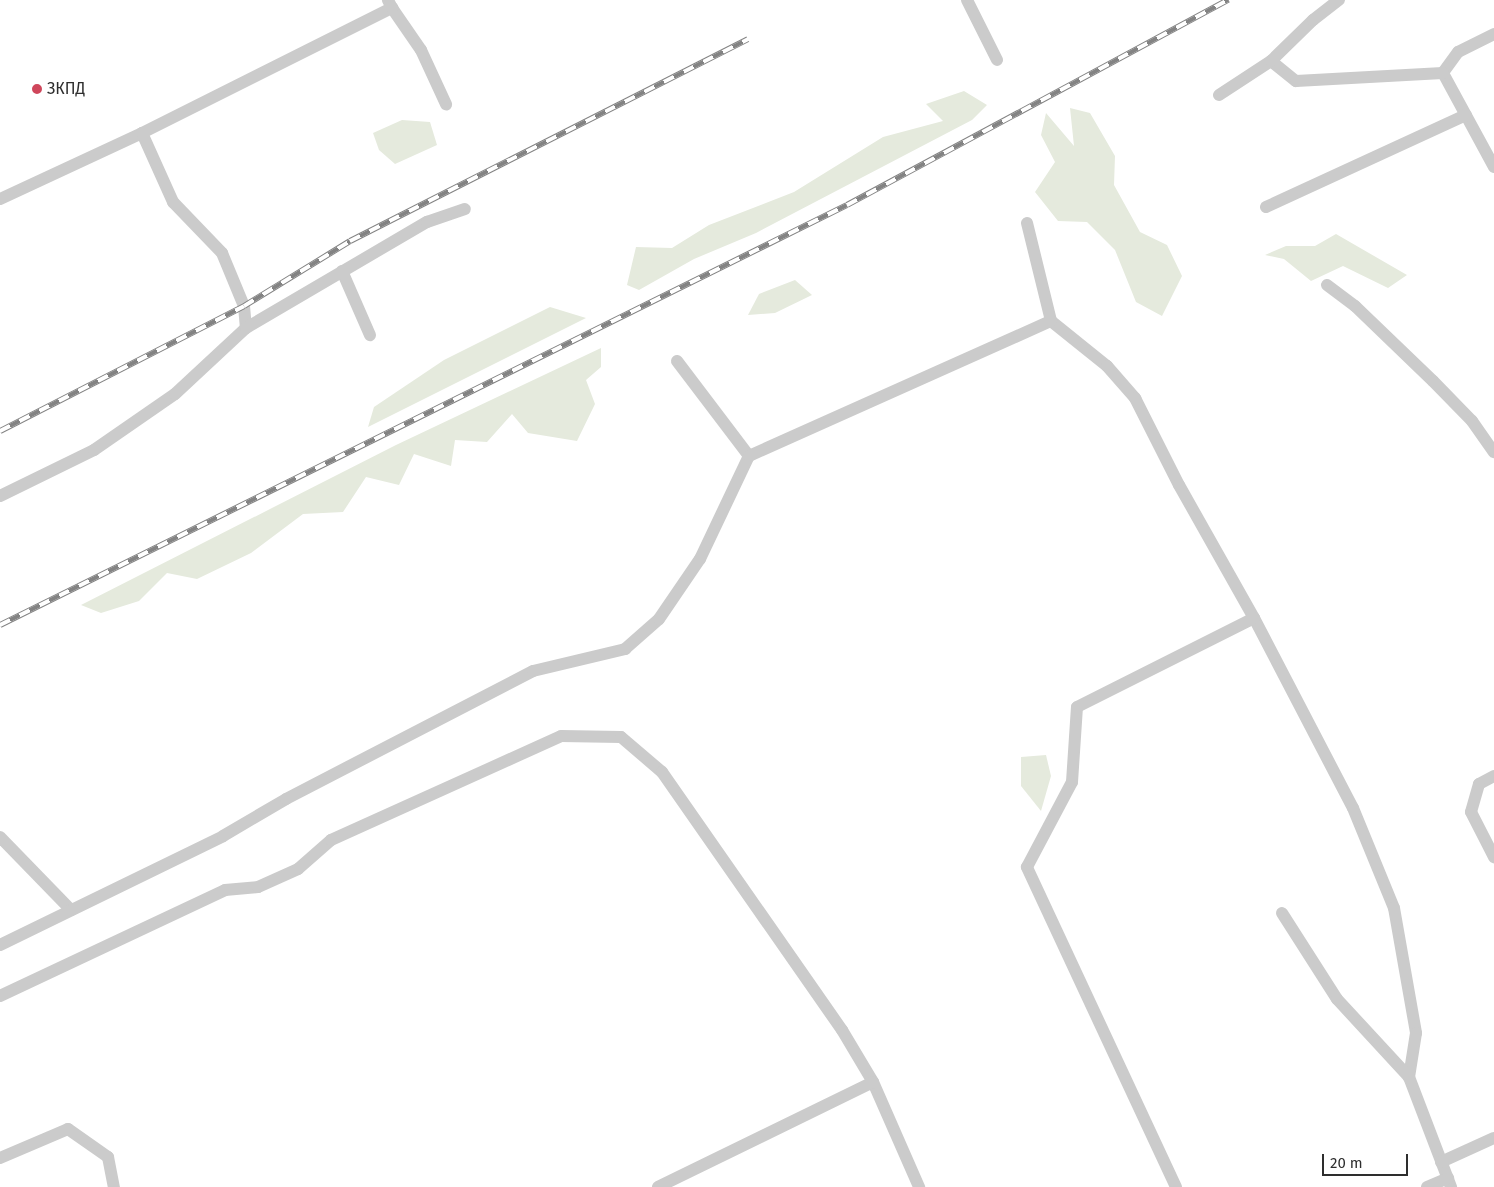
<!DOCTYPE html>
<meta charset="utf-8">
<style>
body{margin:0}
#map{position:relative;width:1494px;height:1187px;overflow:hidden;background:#fff;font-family:"Fira Sans",sans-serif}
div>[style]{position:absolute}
.green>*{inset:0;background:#e5eadd}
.service>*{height:12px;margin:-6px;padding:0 6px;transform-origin:6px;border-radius:6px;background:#cbcbcb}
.rail>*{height:5.5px;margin-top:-2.75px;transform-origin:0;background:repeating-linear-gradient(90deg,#fff 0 11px,#838383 0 22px);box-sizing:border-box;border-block:1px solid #838383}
.dots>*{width:14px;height:14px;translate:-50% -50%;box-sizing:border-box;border:2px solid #fff;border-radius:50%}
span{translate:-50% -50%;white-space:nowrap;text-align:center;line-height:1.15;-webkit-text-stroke:5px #fff;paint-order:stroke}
.poi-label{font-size:16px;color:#2e2e2e}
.left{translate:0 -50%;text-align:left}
.scale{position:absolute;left:1322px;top:1154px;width:86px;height:22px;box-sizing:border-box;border:2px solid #2e2e2e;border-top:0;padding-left:6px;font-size:15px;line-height:18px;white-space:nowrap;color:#2e2e2e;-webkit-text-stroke:4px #fff;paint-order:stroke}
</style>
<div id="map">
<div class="green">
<i style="clip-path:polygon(964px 91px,987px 105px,972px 120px,756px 233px,694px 259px,639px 290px,627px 285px,636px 247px,672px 248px,709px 225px,794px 192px,883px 137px,943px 121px,926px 104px)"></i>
<i style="clip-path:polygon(1070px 108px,1090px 113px,1115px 156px,1114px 185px,1140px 232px,1167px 245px,1182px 276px,1162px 316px,1136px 302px,1115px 250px,1087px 222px,1058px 221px,1035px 192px,1055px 162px,1041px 135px,1046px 113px,1074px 146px)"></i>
<i style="clip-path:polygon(402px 120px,430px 122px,437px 145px,395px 164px,379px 150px,373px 133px)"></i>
<i style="clip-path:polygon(1336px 234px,1407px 275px,1388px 288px,1343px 266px,1311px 281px,1284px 259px,1265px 255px,1286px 246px,1315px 246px)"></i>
<i style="clip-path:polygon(795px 280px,812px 295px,775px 313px,748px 315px,759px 294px)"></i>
<i style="clip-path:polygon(550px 307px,586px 318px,368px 427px,374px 407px,444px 360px)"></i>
<i style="clip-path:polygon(601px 348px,601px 367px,586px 380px,595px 404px,577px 441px,528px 433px,512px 414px,487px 442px,455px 440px,451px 466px,414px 454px,399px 485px,366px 477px,343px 512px,303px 514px,251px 553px,197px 579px,167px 573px,139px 601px,101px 613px,81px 605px,396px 445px)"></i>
<i style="clip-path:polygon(1046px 755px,1051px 776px,1041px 811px,1021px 786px,1021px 757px)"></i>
</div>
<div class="service">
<i style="left:967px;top:0;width:67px;rotate:63.4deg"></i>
<i style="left:392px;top:8px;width:51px;rotate:55.4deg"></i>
<i style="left:421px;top:50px;width:60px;rotate:65.2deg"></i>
<i style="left:1494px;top:34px;width:40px;rotate:153.4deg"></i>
<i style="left:1458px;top:52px;width:26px;rotate:126deg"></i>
<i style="left:1443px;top:73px;width:107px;rotate:61.5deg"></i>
<i style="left:1271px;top:61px;width:32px;rotate:39deg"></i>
<i style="left:1296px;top:81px;width:147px;rotate:-3.1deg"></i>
<i style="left:1219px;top:95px;width:62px;rotate:-33.2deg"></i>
<i style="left:1271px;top:61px;width:59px;rotate:-44.3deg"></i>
<i style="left:1313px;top:20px;width:33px;rotate:-38deg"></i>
<i style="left:142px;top:133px;width:76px;rotate:65.8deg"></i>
<i style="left:173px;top:202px;width:71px;rotate:46.1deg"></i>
<i style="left:222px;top:253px;width:57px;rotate:67.5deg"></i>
<i style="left:244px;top:306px;width:22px;rotate:85deg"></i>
<i style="left:0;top:199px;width:157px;rotate:-24.9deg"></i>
<i style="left:142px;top:133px;width:280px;rotate:-26.6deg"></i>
<i style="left:392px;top:8px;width:9px;rotate:-117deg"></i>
<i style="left:1266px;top:207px;width:220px;rotate:-24.7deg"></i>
<i style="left:1027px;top:223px;width:101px;rotate:76.2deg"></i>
<i style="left:1051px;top:321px;width:72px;rotate:38.8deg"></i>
<i style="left:1107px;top:366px;width:43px;rotate:48.8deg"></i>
<i style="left:1135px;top:398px;width:97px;rotate:63.2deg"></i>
<i style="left:1179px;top:485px;width:153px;rotate:60.6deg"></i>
<i style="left:1254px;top:618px;width:214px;rotate:62.5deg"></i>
<i style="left:1353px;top:808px;width:108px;rotate:67.7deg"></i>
<i style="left:1394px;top:908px;width:127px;rotate:80deg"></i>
<i style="left:1416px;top:1033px;width:45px;rotate:99deg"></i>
<i style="left:342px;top:271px;width:70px;rotate:66.4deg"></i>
<i style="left:1327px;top:285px;width:35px;rotate:37deg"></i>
<i style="left:1355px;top:306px;width:108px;rotate:43.9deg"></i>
<i style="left:1433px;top:381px;width:56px;rotate:45.7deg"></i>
<i style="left:1472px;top:421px;width:38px;rotate:55deg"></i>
<i style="left:677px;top:361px;width:119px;rotate:52.8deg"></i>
<i style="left:0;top:496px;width:105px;rotate:-26.1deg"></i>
<i style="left:94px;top:450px;width:98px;rotate:-34.7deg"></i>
<i style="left:175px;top:394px;width:97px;rotate:-42.9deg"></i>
<i style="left:246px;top:328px;width:210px;rotate:-30.4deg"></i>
<i style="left:427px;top:222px;width:40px;rotate:-18.9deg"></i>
<i style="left:1494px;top:776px;width:17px;rotate:152deg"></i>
<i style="left:1479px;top:784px;width:29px;rotate:106deg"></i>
<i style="left:1471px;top:812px;width:51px;rotate:62.9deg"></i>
<i style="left:0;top:837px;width:102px;rotate:45.8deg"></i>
<i style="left:1282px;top:913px;width:102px;rotate:57.4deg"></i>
<i style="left:1337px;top:999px;width:106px;rotate:47.3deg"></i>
<i style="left:1409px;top:1077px;width:118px;rotate:69.1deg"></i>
<i style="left:0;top:945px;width:248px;rotate:-26deg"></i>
<i style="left:223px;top:836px;width:73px;rotate:-30.4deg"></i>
<i style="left:286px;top:799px;width:278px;rotate:-27.4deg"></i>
<i style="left:533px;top:671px;width:95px;rotate:-13.4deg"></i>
<i style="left:625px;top:649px;width:45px;rotate:-41.4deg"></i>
<i style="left:659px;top:619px;width:73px;rotate:-55.7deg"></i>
<i style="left:700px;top:559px;width:114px;rotate:-64.6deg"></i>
<i style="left:749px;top:456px;width:331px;rotate:-24.1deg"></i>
<i style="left:0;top:996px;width:249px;rotate:-25.2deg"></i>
<i style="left:225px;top:890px;width:33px;rotate:-5deg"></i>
<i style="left:258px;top:887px;width:44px;rotate:-24.2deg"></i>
<i style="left:298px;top:869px;width:44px;rotate:-41.3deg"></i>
<i style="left:331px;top:840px;width:252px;rotate:-24.3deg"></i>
<i style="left:561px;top:736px;width:60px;rotate:1deg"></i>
<i style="left:621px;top:737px;width:54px;rotate:40.5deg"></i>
<i style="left:662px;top:772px;width:315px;rotate:55.1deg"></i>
<i style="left:842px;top:1030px;width:61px;rotate:59.2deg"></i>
<i style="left:873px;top:1082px;width:115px;rotate:66.3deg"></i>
<i style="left:0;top:1158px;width:74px;rotate:-23.1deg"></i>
<i style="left:68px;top:1129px;width:49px;rotate:35deg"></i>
<i style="left:108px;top:1157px;width:31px;rotate:79deg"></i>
<i style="left:1441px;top:1162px;width:58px;rotate:-24.4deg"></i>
<i style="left:658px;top:1187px;width:239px;rotate:-26deg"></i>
<i style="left:1176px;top:1187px;width:353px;rotate:-115deg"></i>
<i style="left:1027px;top:867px;width:96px;rotate:-62.1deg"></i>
<i style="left:1072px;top:782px;width:75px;rotate:-86.2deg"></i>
<i style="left:1077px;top:707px;width:198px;rotate:-26.7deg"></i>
<i style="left:1427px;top:1187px;width:23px;rotate:-23deg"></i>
</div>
<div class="rail">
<i style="left:0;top:431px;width:274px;rotate:-27.1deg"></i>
<i style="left:244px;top:306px;width:124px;rotate:-31.5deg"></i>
<i style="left:350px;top:241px;width:446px;rotate:-26.9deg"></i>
<i style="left:0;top:625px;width:945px;rotate:-26.38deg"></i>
<i style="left:847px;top:205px;width:433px;rotate:-28.3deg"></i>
</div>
<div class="dots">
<i style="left:37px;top:89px;background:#cf465b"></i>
</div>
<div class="poi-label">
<span class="left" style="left:47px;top:89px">ЗКПД</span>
</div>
<div class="scale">20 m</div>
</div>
